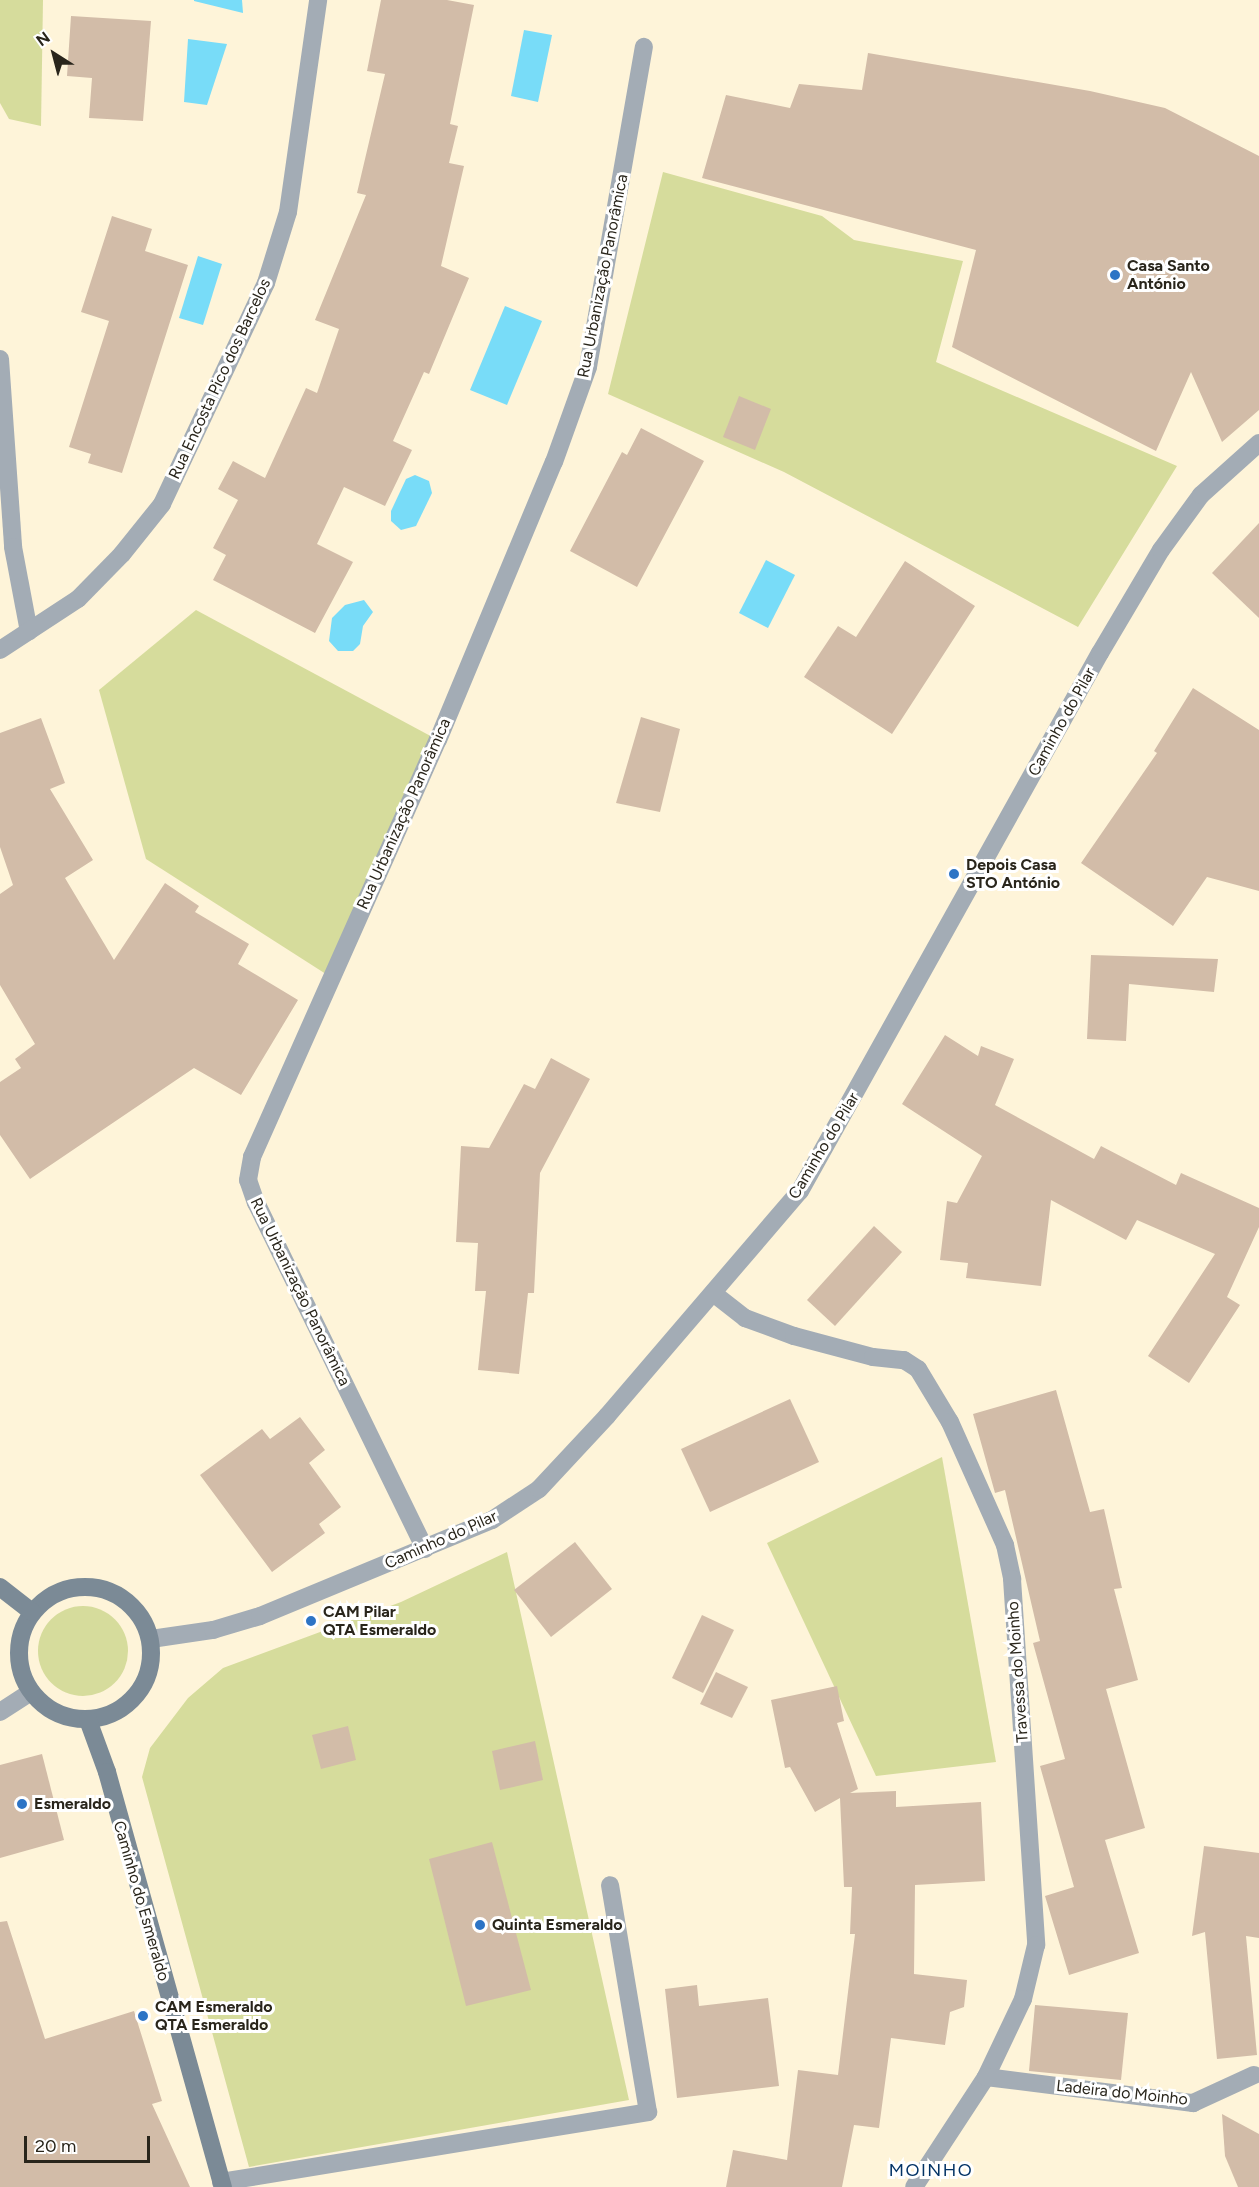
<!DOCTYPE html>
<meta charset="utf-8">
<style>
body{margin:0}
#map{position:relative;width:1259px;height:2187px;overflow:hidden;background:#fef4d9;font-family:Figtree,sans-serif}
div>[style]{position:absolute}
.green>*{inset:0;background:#d6dc9c}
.round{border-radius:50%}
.water>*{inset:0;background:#78dcf8}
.building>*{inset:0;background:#d2bca8}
.service>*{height:18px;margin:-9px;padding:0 9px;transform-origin:9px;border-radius:9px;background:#a3acb5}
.minor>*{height:18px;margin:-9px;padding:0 9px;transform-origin:9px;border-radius:9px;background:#a3acb5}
.tertiary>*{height:18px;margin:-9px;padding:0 9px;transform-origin:9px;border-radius:9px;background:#a3acb5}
.secondary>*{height:18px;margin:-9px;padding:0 9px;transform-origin:9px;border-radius:9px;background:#7b8a96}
.secondary>.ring{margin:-9px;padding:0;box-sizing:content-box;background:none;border:18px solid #7b8a96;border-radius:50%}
.dots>*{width:16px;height:16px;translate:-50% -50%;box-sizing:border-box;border:3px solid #fff;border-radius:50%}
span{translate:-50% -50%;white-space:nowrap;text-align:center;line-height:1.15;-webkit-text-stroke:6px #fff;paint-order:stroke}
.poi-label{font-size:16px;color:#29251b;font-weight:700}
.left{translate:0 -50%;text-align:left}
.street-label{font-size:16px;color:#29251b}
.neighbourhood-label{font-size:18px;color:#033365;letter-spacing:1.5px}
.north{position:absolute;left:24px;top:24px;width:60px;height:60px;-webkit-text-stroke:4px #fff;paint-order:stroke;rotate:324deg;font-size:16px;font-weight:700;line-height:24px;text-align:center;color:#29251b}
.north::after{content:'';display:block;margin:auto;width:21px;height:27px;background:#29251b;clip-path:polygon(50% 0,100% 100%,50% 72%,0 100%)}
.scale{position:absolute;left:24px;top:2136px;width:126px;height:27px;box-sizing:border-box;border:3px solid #29251b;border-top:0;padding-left:8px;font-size:18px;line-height:21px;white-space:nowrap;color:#29251b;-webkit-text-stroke:4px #fff;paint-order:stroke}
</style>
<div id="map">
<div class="green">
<i style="clip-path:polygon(0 0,43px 0,41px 126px,9px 119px,0 103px)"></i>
<i style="clip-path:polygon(663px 172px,822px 216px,854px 240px,963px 261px,936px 362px,1177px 466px,1078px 627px,784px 472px,608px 394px)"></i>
<i style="clip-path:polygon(196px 610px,438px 740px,329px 976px,146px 859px,99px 690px)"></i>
<i style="clip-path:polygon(942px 1457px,996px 1762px,876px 1776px,767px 1543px)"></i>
<i style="clip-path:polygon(507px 1552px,629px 2100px,249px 2167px,142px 1777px,150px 1748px,188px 1698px,223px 1668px,401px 1602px)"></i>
<i class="round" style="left:38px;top:1606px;width:90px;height:90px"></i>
</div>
<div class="water">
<i style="clip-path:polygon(242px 0,243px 13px,194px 1px,194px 0)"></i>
<i style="clip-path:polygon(524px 30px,552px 35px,538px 102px,511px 96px)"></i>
<i style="clip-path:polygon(188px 39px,227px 44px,207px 105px,184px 102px)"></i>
<i style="clip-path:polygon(198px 256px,222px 264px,203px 325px,179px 318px)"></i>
<i style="clip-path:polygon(505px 306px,542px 321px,507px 405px,470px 390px)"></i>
<i style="clip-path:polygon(415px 475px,429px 481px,432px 493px,416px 526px,401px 530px,391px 521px,391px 511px,406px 479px)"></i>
<i style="clip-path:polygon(766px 560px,795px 575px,768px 628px,739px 613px)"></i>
<i style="clip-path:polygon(364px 600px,373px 612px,363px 626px,360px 644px,353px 651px,338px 651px,329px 641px,332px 618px,345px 605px)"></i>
</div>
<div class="building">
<i style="clip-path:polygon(381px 0,447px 0,474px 5px,450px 124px,458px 126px,449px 163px,464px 166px,441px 266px,469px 278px,429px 374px,424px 372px,393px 441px,412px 450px,385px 506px,344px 487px,317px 544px,353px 562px,315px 633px,213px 580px,226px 555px,213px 548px,238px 500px,218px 489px,233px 461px,265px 478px,306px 388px,317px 393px,339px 329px,315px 320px,366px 195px,357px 193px,385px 74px,367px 71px)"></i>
<i style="clip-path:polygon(71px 16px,151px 21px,143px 121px,89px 118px,92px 78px,67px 76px)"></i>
<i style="clip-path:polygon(868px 53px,1090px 91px,1165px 108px,1259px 156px,1259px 410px,1222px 442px,1191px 372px,1156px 451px,952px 347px,976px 250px,702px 178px,726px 95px,790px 108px,799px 84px,862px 90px)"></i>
<i style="clip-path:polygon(112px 216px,152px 229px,145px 251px,188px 265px,122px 473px,88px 463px,91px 454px,69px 447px,109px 321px,81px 312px)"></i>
<i style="clip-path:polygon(739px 396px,771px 409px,755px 450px,723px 437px)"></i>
<i style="clip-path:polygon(641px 428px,704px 461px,637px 587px,570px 551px,622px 452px,627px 455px)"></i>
<i style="clip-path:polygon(1259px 523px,1259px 618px,1212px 573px)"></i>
<i style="clip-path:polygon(905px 561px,975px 606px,892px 734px,804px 677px,838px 626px,856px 637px)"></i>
<i style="clip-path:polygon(1193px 688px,1259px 730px,1259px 891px,1207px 877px,1173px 926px,1081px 863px,1157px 753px,1154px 751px)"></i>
<i style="clip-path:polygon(641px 717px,680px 729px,660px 812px,616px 803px)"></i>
<i style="clip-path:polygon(41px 718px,65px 783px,50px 789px,93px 860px,65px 878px,114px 960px,165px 883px,199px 906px,195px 912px,249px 944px,238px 964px,298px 1000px,241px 1095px,194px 1068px,30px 1179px,0 1135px,0 1082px,21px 1068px,15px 1059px,35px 1044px,0 985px,0 894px,13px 885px,0 847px,0 733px)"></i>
<i style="clip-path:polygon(1091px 955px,1218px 959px,1214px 992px,1129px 984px,1126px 1041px,1087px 1039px)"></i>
<i style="clip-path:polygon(945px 1035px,978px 1056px,981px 1046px,1014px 1059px,995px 1105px,1094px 1159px,1101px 1146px,1176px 1185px,1181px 1173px,1259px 1208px,1259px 1227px,1227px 1297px,1240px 1305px,1189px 1383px,1148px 1356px,1215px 1254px,1137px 1220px,1126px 1240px,1051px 1200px,1041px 1286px,966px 1278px,968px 1263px,940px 1260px,947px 1201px,957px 1203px,982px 1156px,902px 1104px)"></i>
<i style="clip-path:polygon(551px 1058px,590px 1079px,540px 1173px,534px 1293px,528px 1293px,519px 1374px,478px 1370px,486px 1291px,475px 1291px,478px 1243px,456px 1242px,461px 1146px,489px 1148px,524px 1084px,535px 1089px)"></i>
<i style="clip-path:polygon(874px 1226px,902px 1252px,835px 1326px,807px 1300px)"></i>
<i style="clip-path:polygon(1056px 1390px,1090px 1512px,1104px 1509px,1122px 1588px,1114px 1589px,1138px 1680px,1106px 1689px,1145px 1828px,1105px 1840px,1139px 1953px,1069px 1975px,1045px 1896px,1074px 1887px,1040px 1766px,1065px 1759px,1033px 1643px,1040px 1641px,1005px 1490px,995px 1493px,973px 1414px)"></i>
<i style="clip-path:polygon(790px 1399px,819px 1462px,710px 1512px,681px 1449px)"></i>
<i style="clip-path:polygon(300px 1417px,325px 1450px,309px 1463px,341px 1507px,319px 1524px,325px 1533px,272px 1572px,200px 1475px,262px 1429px,270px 1439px)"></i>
<i style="clip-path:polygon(575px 1542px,612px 1589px,551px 1637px,514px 1590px)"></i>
<i style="clip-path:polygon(702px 1615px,734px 1630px,703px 1693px,672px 1678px)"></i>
<i style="clip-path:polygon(716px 1672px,748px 1687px,732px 1718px,700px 1704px)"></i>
<i style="clip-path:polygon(837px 1686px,844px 1721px,837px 1723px,858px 1789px,850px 1793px,896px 1791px,896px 1807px,981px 1802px,985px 1881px,915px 1885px,914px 1974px,967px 1980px,964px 2007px,950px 2012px,945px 2045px,891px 2038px,879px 2128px,854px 2125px,842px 2187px,726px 2187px,733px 2150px,787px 2160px,798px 2070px,838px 2075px,855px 1934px,850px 1934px,852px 1887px,844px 1887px,840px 1798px,815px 1812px,790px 1767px,785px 1768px,771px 1700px)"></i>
<i style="clip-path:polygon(348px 1726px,356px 1760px,321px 1769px,312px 1735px)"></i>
<i style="clip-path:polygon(535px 1741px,543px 1780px,500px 1790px,492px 1751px)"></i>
<i style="clip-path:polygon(42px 1754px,64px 1840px,0 1858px,0 1765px)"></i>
<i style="clip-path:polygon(492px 1842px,531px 1990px,466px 2006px,429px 1859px)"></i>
<i style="clip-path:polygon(1204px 1846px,1259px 1853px,1259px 1938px,1246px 1936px,1257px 2055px,1217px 2059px,1205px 1932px,1192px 1936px)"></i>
<i style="clip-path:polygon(7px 1921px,45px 2039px,134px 2011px,162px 2101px,152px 2104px,190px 2187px,0 2187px,0 1922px)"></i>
<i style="clip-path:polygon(697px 1985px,699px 2006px,768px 1998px,779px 2086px,677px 2098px,665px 1989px)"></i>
<i style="clip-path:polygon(1035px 2005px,1128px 2013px,1121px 2080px,1029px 2071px)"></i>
<i style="clip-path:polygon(1222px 2114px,1259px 2134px,1259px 2187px,1238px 2187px,1225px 2156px)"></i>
</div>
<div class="service">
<i style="left:221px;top:2182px;width:433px;rotate:-9.3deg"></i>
<i style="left:648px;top:2112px;width:230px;rotate:-99.5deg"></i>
</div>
<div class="minor">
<i style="left:0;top:359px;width:188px;rotate:86deg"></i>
<i style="left:13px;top:547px;width:86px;rotate:79.3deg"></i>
<i style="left:0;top:650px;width:93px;rotate:-33.2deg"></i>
<i style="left:78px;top:599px;width:63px;rotate:-45.6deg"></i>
<i style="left:122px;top:554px;width:64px;rotate:-51.3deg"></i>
<i style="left:162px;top:504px;width:244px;rotate:-64.8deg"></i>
<i style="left:266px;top:283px;width:74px;rotate:-72.8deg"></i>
<i style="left:288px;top:212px;width:214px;rotate:-81.9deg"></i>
<i style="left:713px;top:1293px;width:41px;rotate:38deg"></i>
<i style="left:745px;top:1318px;width:52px;rotate:20.2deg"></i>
<i style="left:794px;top:1336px;width:82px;rotate:14.9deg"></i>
<i style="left:873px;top:1357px;width:31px;rotate:6deg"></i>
<i style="left:904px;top:1360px;width:17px;rotate:33deg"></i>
<i style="left:918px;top:1369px;width:62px;rotate:58.9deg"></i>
<i style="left:950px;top:1422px;width:135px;rotate:65.9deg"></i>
<i style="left:1005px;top:1545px;width:35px;rotate:78deg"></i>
<i style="left:1012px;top:1579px;width:367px;rotate:86.2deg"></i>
<i style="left:1036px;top:1945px;width:56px;rotate:103.5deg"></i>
<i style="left:1023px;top:1999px;width:86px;rotate:115.4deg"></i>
<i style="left:986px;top:2077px;width:131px;rotate:123.2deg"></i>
<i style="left:425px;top:1549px;width:385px;rotate:-116deg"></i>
<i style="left:256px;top:1203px;width:24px;rotate:-109deg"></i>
<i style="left:248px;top:1180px;width:23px;rotate:-80deg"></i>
<i style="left:252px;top:1157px;width:457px;rotate:-66deg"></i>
<i style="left:438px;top:740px;width:301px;rotate:-67.4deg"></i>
<i style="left:554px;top:462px;width:101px;rotate:-70.3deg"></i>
<i style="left:588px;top:367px;width:325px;rotate:-80.1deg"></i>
<i style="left:986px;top:2077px;width:209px;rotate:7.2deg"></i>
<i style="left:1193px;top:2103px;width:67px;rotate:-24.7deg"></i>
</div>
<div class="tertiary">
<i style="left:151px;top:1639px;width:63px;rotate:-8.3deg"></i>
<i style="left:213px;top:1630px;width:49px;rotate:-16.6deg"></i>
<i style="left:260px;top:1616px;width:251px;rotate:-22.5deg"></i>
<i style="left:492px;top:1520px;width:56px;rotate:-33.4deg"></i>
<i style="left:539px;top:1489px;width:100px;rotate:-47deg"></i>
<i style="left:607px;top:1416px;width:296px;rotate:-49.4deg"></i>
<i style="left:800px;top:1191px;width:616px;rotate:-60.86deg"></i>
<i style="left:1100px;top:653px;width:120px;rotate:-59.4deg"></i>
<i style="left:1161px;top:550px;width:68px;rotate:-54deg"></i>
<i style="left:1201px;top:495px;width:78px;rotate:-41.9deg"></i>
<i style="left:0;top:1712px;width:37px;rotate:-33deg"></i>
</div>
<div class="secondary">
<i class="ring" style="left:19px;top:1587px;width:114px;height:114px"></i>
<i style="left:0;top:1587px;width:41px;rotate:38deg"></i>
<i style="left:88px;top:1720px;width:55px;rotate:69.9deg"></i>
<i style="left:107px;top:1772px;width:431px;rotate:74.4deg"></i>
</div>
<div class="dots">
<i style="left:1115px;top:275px;background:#2d74c5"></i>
<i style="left:954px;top:874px;background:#2d74c5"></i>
<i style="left:311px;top:1621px;background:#2d74c5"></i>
<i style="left:22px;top:1804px;background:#2d74c5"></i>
<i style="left:480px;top:1925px;background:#2d74c5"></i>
<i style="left:143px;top:2016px;background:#2d74c5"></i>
</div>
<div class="poi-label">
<span class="left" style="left:1127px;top:275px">Casa Santo<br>António</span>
<span class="left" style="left:966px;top:874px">Depois Casa<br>STO António</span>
<span class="left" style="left:323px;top:1621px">CAM Pilar<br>QTA Esmeraldo</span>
<span class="left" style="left:34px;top:1804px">Esmeraldo</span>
<span class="left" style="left:492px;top:1925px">Quinta Esmeraldo</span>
<span class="left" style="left:155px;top:2016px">CAM Esmeraldo<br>QTA Esmeraldo</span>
</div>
<div class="street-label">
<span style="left:603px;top:276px;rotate:-79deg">Rua Urbanização Panorâmica</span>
<span style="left:220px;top:379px;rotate:-65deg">Rua Encosta Pico dos Barcelos</span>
<span style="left:1062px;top:722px;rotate:-61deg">Caminho do Pilar</span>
<span style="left:404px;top:814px;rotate:-66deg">Rua Urbanização Panorâmica</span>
<span style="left:824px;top:1146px;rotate:-59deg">Caminho do Pilar</span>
<span style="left:300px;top:1292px;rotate:64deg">Rua Urbanização Panorâmica</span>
<span style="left:441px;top:1540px;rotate:-24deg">Caminho do Pilar</span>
<span style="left:1018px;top:1672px;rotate:-94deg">Travessa do Moinho</span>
<span style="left:141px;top:1901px;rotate:74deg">Caminho do Esmeraldo</span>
<span style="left:1122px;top:2093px;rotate:6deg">Ladeira do Moinho</span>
</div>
<div class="neighbourhood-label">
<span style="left:931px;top:2170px">MOINHO</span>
</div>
<div class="north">N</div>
<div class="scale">20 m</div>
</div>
